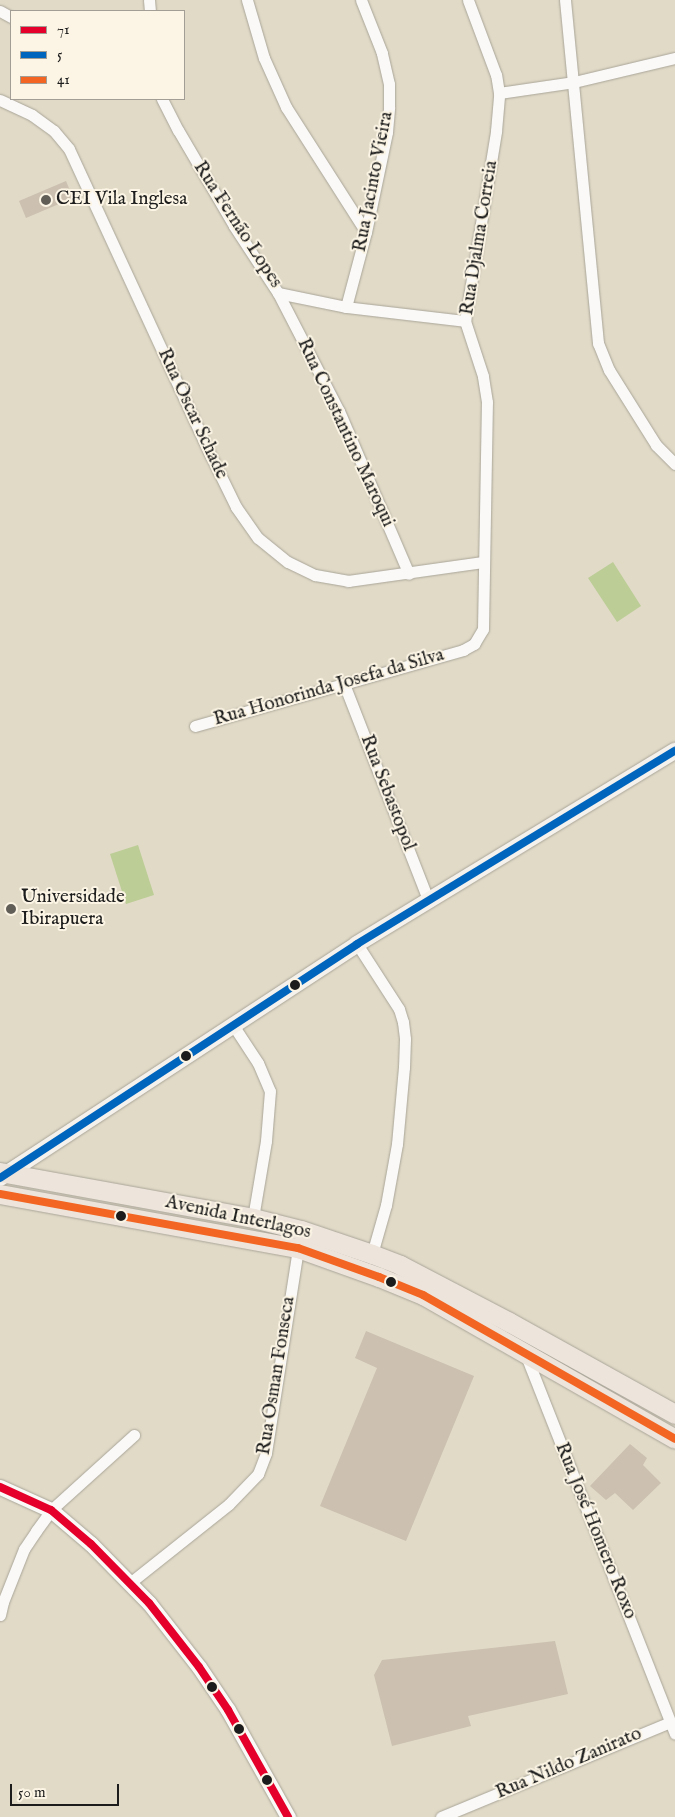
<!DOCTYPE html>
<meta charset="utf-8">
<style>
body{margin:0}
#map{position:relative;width:675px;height:1817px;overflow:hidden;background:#e1dac7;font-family:"IM FELL English",serif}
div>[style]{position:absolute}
.green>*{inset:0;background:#bccd96}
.building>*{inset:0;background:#ccc0b0}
.roads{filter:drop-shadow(0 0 1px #a9a599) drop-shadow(0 0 1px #a9a599)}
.minor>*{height:11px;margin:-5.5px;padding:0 5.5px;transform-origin:5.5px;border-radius:5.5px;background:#faf9f7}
.tertiary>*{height:15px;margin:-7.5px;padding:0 7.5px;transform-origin:7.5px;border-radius:7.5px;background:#faf9f7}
.secondary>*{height:16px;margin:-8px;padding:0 8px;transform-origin:8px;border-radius:8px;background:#f5f1ec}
.primary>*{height:19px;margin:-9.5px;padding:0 9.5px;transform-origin:9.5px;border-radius:9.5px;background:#ede4db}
.bus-1>*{height:8px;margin:-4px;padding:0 4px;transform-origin:4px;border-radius:4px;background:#e4002b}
.bus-2>*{height:8px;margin:-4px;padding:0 4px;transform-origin:4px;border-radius:4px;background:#0065bd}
.bus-3>*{height:8px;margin:-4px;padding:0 4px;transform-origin:4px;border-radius:4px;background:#f26522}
.dots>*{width:14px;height:14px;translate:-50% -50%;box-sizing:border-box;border:2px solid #fcf5e5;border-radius:50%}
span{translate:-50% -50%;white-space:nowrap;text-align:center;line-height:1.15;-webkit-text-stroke:4px #fcf5e5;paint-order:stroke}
.street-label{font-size:19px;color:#1c1c1c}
.poi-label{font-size:19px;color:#1c1c1c}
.left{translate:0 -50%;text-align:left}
.legend{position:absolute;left:10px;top:10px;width:175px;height:90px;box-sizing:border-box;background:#fcf5e5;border:1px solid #a29e95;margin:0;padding:6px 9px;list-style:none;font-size:15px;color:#1c1c1c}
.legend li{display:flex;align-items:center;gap:10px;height:25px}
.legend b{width:25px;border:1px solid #a29e95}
.scale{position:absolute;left:10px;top:1784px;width:109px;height:22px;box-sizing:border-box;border:2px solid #1c1c1c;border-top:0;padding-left:6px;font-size:15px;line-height:18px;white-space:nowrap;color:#1c1c1c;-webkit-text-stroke:4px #fcf5e5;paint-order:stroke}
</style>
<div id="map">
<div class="green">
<i style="clip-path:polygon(613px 562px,641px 606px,617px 622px,588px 578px)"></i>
<i style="clip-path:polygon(138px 845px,154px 895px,126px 904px,110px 854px)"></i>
</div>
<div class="building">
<i style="clip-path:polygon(66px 181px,73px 198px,26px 218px,19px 201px)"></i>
<i style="clip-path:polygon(366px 1331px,474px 1376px,406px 1541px,320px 1506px,377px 1368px,355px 1358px)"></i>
<i style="clip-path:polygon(630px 1444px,647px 1458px,643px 1465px,661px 1483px,633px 1510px,615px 1493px,606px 1500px,590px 1486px)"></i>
<i style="clip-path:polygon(555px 1641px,568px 1694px,468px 1716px,471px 1726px,392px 1746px,374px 1675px,382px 1660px)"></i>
</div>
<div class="roads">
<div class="minor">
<i style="left:149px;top:0;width:11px;rotate:85deg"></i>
<i style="left:247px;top:0;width:60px;rotate:73.7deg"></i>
<i style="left:264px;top:58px;width:54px;rotate:65.8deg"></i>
<i style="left:286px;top:107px;width:148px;rotate:57.4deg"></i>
<i style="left:565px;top:0;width:345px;rotate:84.5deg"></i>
<i style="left:598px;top:343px;width:29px;rotate:68deg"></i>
<i style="left:609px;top:370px;width:89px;rotate:57.9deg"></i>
<i style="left:656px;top:445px;width:27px;rotate:45deg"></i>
<i style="left:0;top:11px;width:13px;rotate:29deg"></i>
<i style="left:499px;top:93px;width:76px;rotate:-8.3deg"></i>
<i style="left:574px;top:82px;width:104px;rotate:-13.4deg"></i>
<i style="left:162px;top:99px;width:35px;rotate:63deg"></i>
<i style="left:178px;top:130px;width:111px;rotate:59.7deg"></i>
<i style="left:234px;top:226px;width:80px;rotate:56.7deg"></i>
<i style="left:278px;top:293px;width:69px;rotate:11.6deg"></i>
<i style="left:346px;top:307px;width:120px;rotate:6.7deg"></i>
<i style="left:0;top:100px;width:35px;rotate:25deg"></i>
<i style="left:32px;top:115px;width:27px;rotate:36deg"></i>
<i style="left:54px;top:131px;width:23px;rotate:50deg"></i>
<i style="left:69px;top:149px;width:338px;rotate:65.2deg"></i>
<i style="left:211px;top:456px;width:57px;rotate:63.9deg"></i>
<i style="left:236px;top:507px;width:38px;rotate:55deg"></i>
<i style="left:258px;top:538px;width:38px;rotate:39deg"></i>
<i style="left:288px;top:562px;width:30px;rotate:26deg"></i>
<i style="left:315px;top:575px;width:34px;rotate:10deg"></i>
<i style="left:348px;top:581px;width:136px;rotate:-8deg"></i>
<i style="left:278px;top:293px;width:133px;rotate:62.7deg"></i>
<i style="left:339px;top:411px;width:177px;rotate:66.8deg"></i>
<i style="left:346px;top:307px;width:78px;rotate:-75.1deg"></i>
<i style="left:366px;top:232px;width:102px;rotate:-78.1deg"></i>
<i style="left:387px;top:132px;width:25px;rotate:-85deg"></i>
<i style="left:389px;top:107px;width:23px;rotate:-90deg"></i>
<i style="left:389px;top:84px;width:32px;rotate:-103deg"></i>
<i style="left:382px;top:53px;width:57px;rotate:-111.6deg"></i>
<i style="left:344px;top:684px;width:234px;rotate:68.7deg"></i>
<i style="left:195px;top:726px;width:279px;rotate:-15.8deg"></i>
<i style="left:463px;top:650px;width:13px;rotate:-29deg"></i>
<i style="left:474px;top:644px;width:17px;rotate:-59deg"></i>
<i style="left:483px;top:629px;width:227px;rotate:-89deg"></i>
<i style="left:487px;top:402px;width:26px;rotate:-99deg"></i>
<i style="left:483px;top:376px;width:58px;rotate:-108.1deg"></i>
<i style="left:465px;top:321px;width:193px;rotate:-80.7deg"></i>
<i style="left:496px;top:131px;width:38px;rotate:-85deg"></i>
<i style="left:499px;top:93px;width:18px;rotate:-99deg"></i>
<i style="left:496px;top:75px;width:80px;rotate:-110.5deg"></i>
<i style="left:357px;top:944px;width:77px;rotate:57.1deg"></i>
<i style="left:399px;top:1009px;width:14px;rotate:73deg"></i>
<i style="left:403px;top:1022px;width:17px;rotate:83deg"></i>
<i style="left:405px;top:1039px;width:28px;rotate:92deg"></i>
<i style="left:404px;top:1067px;width:77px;rotate:95.2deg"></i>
<i style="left:397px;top:1144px;width:62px;rotate:100.2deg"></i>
<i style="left:386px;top:1205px;width:51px;rotate:105.9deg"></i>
<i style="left:233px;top:1025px;width:45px;rotate:56.7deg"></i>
<i style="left:258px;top:1063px;width:30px;rotate:67deg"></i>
<i style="left:270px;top:1091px;width:50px;rotate:94.6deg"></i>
<i style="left:266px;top:1141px;width:78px;rotate:99.6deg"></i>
<i style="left:525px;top:1353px;width:409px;rotate:68.5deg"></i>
<i style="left:131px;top:1582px;width:125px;rotate:-38.5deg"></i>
<i style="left:229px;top:1504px;width:42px;rotate:-46deg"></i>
<i style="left:258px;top:1474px;width:22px;rotate:-69deg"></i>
<i style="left:266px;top:1453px;width:214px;rotate:-81.1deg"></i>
<i style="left:0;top:1615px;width:13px;rotate:-77deg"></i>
<i style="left:3px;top:1602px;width:57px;rotate:-68.4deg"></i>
<i style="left:24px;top:1549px;width:22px;rotate:-56deg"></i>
<i style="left:36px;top:1531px;width:26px;rotate:-54deg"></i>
<i style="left:51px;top:1510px;width:112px;rotate:-42.1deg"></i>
<i style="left:441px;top:1817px;width:248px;rotate:-22.5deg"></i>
</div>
<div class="tertiary">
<i style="left:0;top:1487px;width:56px;rotate:24.3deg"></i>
<i style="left:51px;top:1510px;width:52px;rotate:40.4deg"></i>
<i style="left:91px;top:1544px;width:83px;rotate:45.5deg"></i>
<i style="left:149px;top:1603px;width:81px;rotate:52deg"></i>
<i style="left:199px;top:1667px;width:52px;rotate:56deg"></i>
<i style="left:228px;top:1710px;width:123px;rotate:60.7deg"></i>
</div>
<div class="secondary">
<i style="left:0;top:1178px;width:427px;rotate:-33.2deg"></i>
<i style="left:357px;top:944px;width:372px;rotate:-31.3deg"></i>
</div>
<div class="primary">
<i style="left:0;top:1172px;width:257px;rotate:10.3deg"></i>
<i style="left:253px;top:1218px;width:49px;rotate:14deg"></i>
<i style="left:301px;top:1230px;width:75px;rotate:18.7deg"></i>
<i style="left:372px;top:1254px;width:30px;rotate:21deg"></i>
<i style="left:400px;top:1265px;width:123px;rotate:27.6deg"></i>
<i style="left:509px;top:1322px;width:190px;rotate:29deg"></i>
<i style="left:0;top:1194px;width:303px;rotate:10.3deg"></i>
<i style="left:298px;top:1248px;width:86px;rotate:19.7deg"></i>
<i style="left:379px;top:1277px;width:48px;rotate:22.2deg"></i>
<i style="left:423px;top:1295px;width:290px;rotate:29.7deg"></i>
</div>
</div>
<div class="bus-1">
<i style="left:0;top:1487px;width:56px;rotate:24.3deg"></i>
<i style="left:51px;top:1510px;width:52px;rotate:40.4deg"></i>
<i style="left:91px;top:1544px;width:83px;rotate:45.5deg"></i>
<i style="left:149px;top:1603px;width:81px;rotate:52deg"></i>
<i style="left:199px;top:1667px;width:52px;rotate:56deg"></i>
<i style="left:228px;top:1710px;width:123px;rotate:60.7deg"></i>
</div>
<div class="bus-2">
<i style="left:0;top:1178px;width:427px;rotate:-33.2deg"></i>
<i style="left:357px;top:944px;width:372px;rotate:-31.3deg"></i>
</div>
<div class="bus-3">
<i style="left:0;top:1194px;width:303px;rotate:10.3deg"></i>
<i style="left:298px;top:1248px;width:86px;rotate:19.7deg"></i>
<i style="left:379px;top:1277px;width:48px;rotate:22.2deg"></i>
<i style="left:423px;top:1295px;width:290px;rotate:29.7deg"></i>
</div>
<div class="dots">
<i style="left:46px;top:200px;background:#615e58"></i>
<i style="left:11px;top:909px;background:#615e58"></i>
<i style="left:295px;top:985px;background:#1c1c1c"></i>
<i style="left:186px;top:1056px;background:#1c1c1c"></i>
<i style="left:121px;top:1216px;background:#1c1c1c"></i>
<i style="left:391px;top:1282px;background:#1c1c1c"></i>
<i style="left:212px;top:1687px;background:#1c1c1c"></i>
<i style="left:239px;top:1729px;background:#1c1c1c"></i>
<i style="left:267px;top:1780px;background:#1c1c1c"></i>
</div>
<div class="street-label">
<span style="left:374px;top:182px;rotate:-79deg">Rua Jacinto Vieira</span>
<span style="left:237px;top:225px;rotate:57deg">Rua Fernão Lopes</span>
<span style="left:480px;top:238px;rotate:-81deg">Rua Djalma Correia</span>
<span style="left:192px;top:414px;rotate:65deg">Rua Oscar Schade</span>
<span style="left:345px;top:433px;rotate:65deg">Rua Constantino Maroqui</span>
<span style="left:329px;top:688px;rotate:-16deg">Rua Honorinda Josefa da Silva</span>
<span style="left:387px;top:793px;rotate:69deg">Rua Sebastopol</span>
<span style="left:238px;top:1218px;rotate:12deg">Avenida Interlagos</span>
<span style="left:277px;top:1376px;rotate:-81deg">Rua Osman Fonseca</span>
<span style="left:595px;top:1531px;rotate:68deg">Rua José Homero Roxo</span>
<span style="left:569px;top:1764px;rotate:-23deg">Rua Nildo Zanirato</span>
</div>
<div class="poi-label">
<span class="left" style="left:56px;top:200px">CEI Vila Inglesa</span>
<span class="left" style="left:21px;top:909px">Universidade<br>Ibirapuera</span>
</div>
<ul class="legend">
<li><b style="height:6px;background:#e4002b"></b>71</li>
<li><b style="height:6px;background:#0065bd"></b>5</li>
<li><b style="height:6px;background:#f26522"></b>41</li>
</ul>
<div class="scale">50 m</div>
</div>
